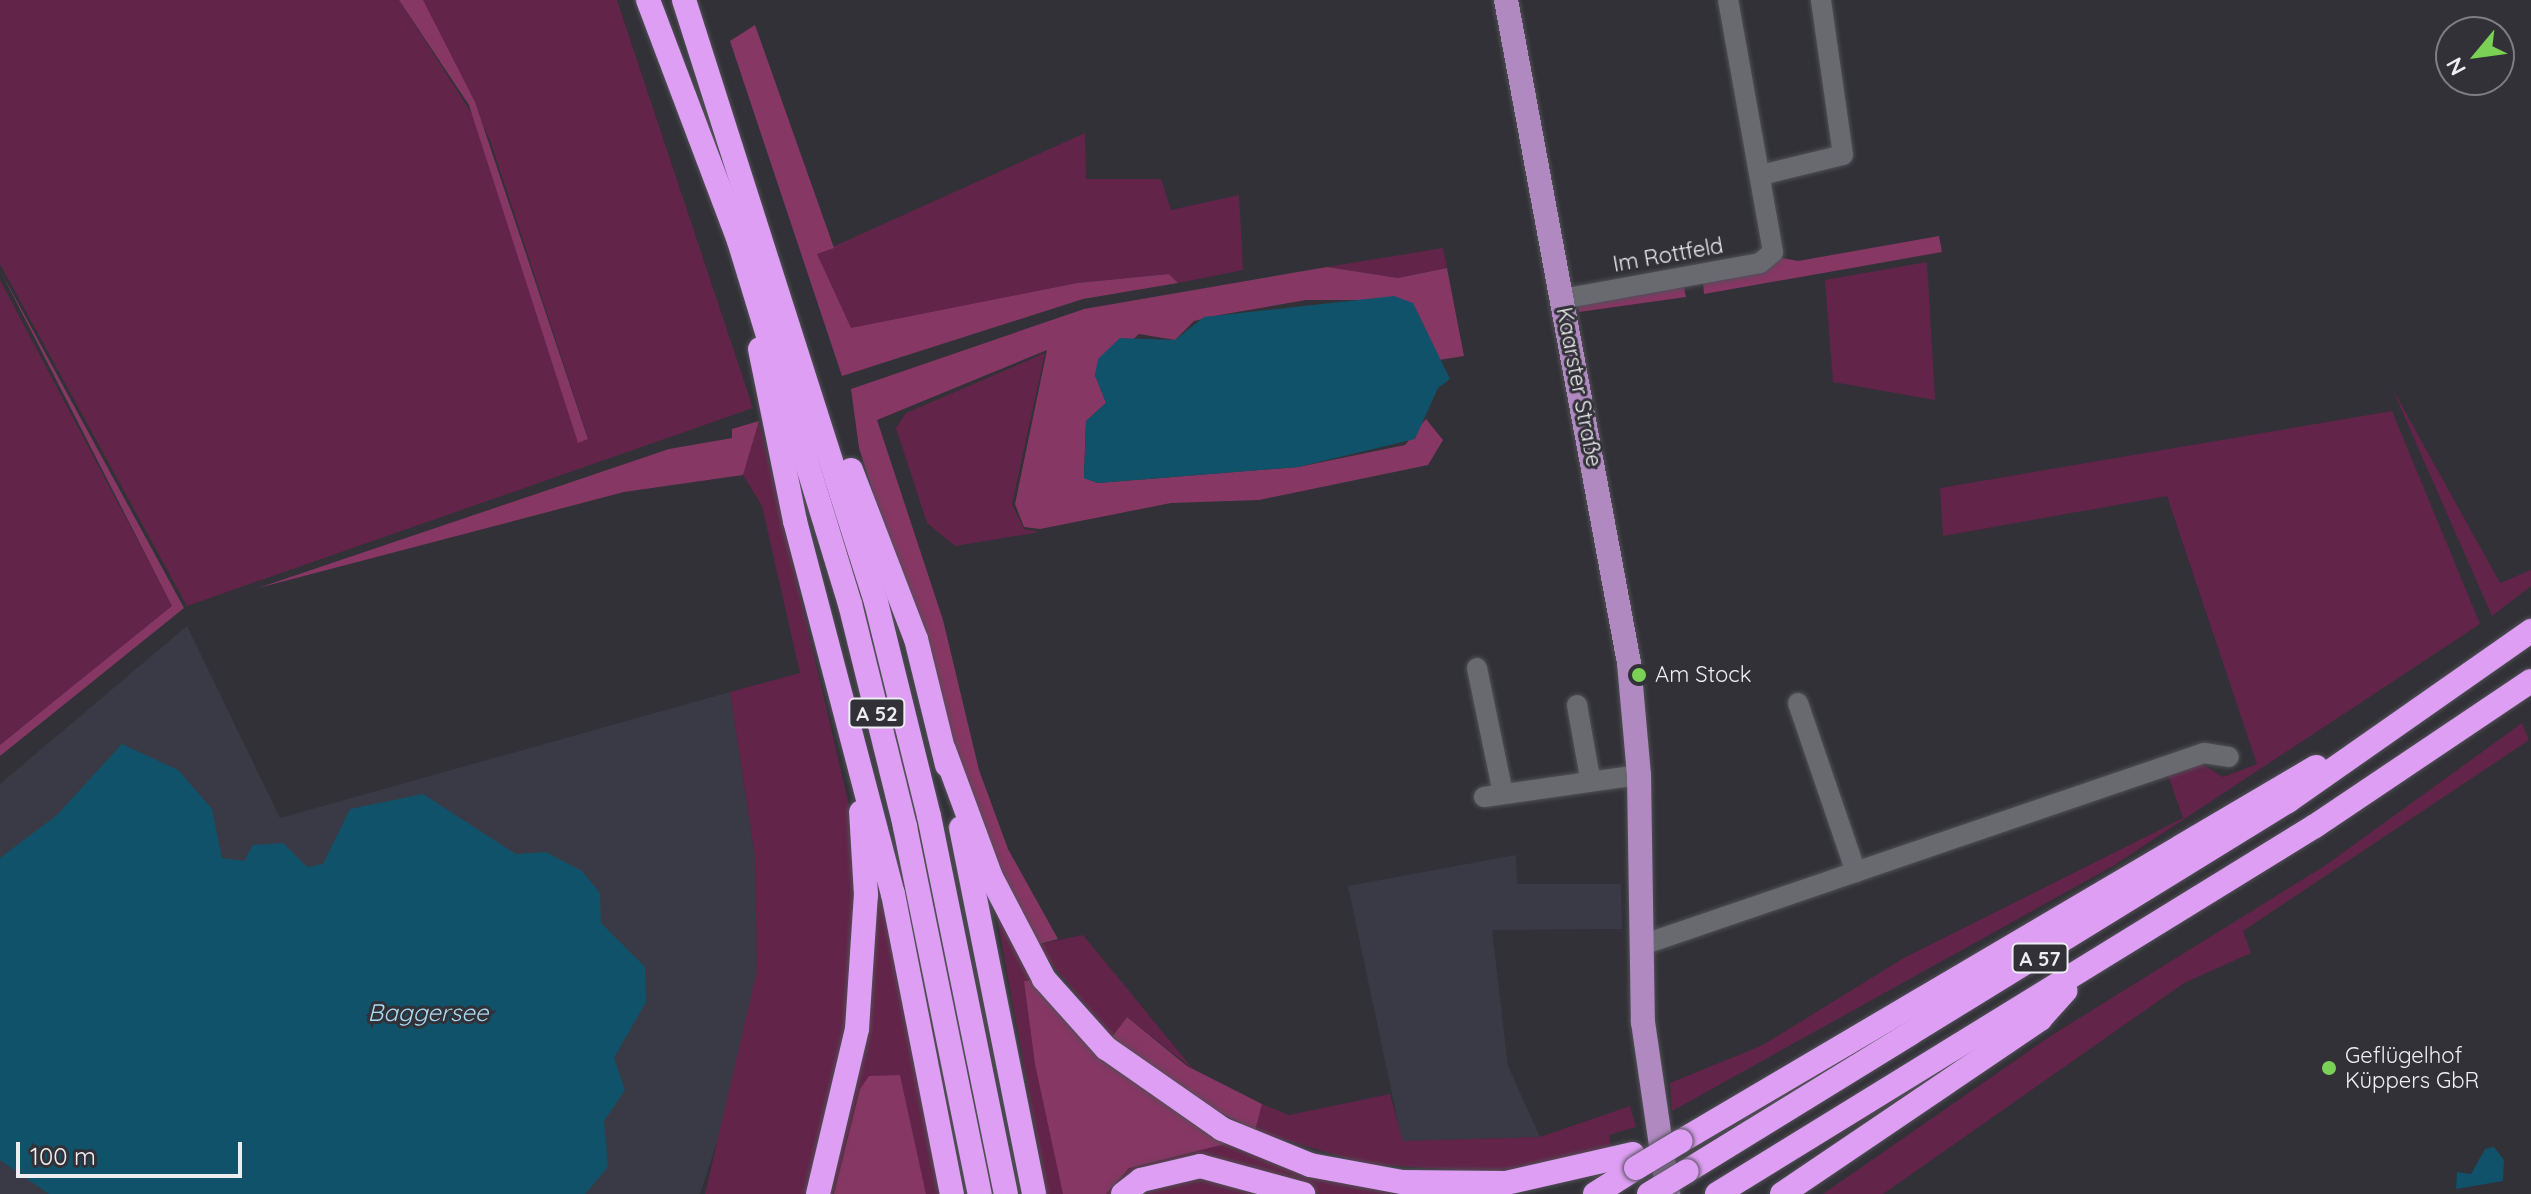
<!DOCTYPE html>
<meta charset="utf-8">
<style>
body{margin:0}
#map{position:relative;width:2531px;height:1194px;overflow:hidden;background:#313137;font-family:Quicksand,sans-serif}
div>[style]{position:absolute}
.built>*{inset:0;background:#3a3a46}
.green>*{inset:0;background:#632449}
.forest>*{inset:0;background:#863764}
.water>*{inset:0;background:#105269}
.roads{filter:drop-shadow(0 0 2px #505056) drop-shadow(0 0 2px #505056)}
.minor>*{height:20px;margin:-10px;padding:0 10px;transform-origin:10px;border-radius:10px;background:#696970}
.major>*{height:24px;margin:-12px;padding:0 12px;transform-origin:12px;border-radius:12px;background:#af89bf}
.highway>*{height:24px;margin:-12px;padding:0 12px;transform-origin:12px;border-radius:12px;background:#de9ef3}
.bridges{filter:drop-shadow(0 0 2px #505056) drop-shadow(0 0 2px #505056)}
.highway-bridge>*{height:24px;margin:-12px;padding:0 12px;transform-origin:12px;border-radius:12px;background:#de9ef3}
.dots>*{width:22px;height:22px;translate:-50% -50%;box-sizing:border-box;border:4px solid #313137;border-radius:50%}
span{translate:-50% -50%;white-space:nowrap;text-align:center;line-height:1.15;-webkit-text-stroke:6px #313137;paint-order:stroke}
.shield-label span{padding:2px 6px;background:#313137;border:2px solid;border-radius:6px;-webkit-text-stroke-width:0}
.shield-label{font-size:20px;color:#eeeef2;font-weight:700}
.street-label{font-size:22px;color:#eeeef2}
.poi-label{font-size:22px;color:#eeeef2}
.left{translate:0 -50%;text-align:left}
.water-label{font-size:24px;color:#a8daf1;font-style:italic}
.north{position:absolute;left:2435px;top:16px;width:80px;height:80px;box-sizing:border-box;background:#313137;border:2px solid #7d7d82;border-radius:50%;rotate:241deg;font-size:22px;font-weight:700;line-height:32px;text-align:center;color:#eeeef2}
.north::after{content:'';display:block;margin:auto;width:28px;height:36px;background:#7ad156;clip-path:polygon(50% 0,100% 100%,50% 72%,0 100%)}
.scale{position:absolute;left:16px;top:1142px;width:226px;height:36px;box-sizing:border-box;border:4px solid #eeeef2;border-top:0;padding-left:10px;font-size:24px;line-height:28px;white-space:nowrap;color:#eeeef2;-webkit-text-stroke:6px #313137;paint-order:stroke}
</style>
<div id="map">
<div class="built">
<i style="clip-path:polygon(187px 626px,280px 818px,730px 692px,755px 856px,757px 971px,738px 1078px,700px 1194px,0 1194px,0 784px)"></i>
<i style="clip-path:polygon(1516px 855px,1517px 884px,1621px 884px,1622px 929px,1492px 930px,1508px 1066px,1540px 1137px,1402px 1141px,1348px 886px)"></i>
</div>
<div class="green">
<i style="clip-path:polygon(0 0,399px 0,474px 117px,579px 442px,588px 438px,490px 140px,423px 0,617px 0,753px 408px,187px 606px,0 264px)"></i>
<i style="clip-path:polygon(1085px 133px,1086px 179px,1161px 179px,1171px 210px,1239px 195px,1243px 270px,1178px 283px,1169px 274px,1077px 283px,851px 329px,844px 322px,817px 254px)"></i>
<i style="clip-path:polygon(1443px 248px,1447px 268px,1398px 278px,1327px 267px)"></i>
<i style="clip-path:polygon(1927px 262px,1935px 400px,1833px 382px,1825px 280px)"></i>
<i style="clip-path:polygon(0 280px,173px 607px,0 745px)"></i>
<i style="clip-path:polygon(1045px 353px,1012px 504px,1024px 529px,1040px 532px,955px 546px,927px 523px,896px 428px,906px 413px)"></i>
<i style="clip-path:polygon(2392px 388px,2500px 583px,2531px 570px,2531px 586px,2492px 616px)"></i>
<i style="clip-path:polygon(2392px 411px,2480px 624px,2113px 866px,1672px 1111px,1670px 1083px,1763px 1045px,1902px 959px,2183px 818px,2168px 775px,2192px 758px,2223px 777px,2257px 764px,2167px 496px,1943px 536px,1940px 488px)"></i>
<i style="clip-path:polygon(759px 421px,849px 805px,856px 876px,846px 1030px,806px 1194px,705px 1194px,757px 971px,755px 856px,730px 692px,800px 673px,762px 506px,743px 475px)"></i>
<i style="clip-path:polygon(2522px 723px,2529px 740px,2243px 931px,2251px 953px,2184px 983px,1883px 1194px,1823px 1194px,2049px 1037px,2326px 865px)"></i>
<i style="clip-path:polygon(873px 865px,902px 989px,942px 1194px,926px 1194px,900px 1075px,860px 1089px,853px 1139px,834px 1194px,824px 1194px)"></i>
<i style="clip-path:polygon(995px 905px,1011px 940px,1180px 1112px,1420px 1194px,1320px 1194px,1223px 1161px,1114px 1194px,1047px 1194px)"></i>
<i style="clip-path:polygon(1083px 935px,1193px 1069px,1127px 1017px,1112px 1037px,1036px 945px)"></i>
<i style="clip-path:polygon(1390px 1094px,1403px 1141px,1540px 1137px,1630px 1106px,1636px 1127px,1609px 1135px,1611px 1148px,1543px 1168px,1491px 1172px,1366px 1164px,1255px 1131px,1262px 1104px,1289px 1115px)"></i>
<i style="clip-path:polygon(1212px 1179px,1274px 1194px,1144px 1194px,1172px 1181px)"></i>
</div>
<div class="forest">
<i style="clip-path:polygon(399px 0,423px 0,475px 102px,588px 439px,578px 443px,469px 105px)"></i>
<i style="clip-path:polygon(755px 25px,834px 248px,817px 254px,851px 328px,1077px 283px,1169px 274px,1178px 283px,1083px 299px,842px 376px,730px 41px)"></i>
<i style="clip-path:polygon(1939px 236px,1942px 252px,1704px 294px,1703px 280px,1778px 257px,1798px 261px)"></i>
<i style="clip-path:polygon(1327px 267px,1398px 278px,1447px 268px,1464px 356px,1439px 360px,1370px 300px,1306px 300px,1220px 315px,1194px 321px,1175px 340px,1139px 334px,1095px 375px,1106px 403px,1086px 421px,1084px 478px,1098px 483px,1298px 467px,1405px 445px,1426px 419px,1443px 440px,1428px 465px,1259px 500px,1171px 503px,1040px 529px,1024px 527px,1015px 504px,1047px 350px,877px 420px,943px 620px,979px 770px,1008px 849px,1058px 939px,1036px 945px,970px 802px,859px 448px,851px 389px,1084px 309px)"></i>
<i style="clip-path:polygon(0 270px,184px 608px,0 756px,0 745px,172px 606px)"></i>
<i style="clip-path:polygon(1683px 283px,1686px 297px,1579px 312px,1577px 301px)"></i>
<i style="clip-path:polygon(759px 421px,743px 475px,624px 492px,258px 588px,669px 449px,732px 438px,732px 429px)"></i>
<i style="clip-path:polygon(1035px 980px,1114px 1068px,1225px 1144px,1129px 1168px,1106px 1194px,1063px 1194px,1035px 1064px,1024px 981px)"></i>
<i style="clip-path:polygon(1127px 1017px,1187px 1066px,1262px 1104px,1255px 1131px,1185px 1094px,1112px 1037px)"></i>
<i style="clip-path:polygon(900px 1075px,926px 1194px,834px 1194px,860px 1089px,869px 1076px)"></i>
</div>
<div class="water">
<i style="clip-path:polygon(1394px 296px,1413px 303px,1450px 379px,1438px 388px,1415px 439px,1298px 467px,1098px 483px,1084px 478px,1086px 421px,1106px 403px,1095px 375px,1098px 359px,1120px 338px,1175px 340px,1204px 317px)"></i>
<i style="clip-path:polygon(122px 744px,178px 770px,212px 809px,222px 858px,244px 861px,253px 845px,283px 843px,307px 867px,323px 864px,350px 809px,423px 794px,516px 854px,546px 852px,582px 871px,600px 893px,601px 923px,645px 967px,646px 1002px,614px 1058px,625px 1090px,604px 1121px,608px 1167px,585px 1194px,49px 1194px,0 1160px,0 858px,57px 815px)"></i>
<i style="clip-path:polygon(2494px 1147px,2504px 1160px,2503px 1181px,2456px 1189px,2457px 1172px,2471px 1174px,2485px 1149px)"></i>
</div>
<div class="roads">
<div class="minor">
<i style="left:1761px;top:175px;width:84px;rotate:-13.7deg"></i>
<i style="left:1843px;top:155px;width:157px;rotate:-98.1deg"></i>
<i style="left:1562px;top:299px;width:201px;rotate:-10.3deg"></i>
<i style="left:1760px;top:263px;width:17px;rotate:-40deg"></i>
<i style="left:1773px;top:252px;width:256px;rotate:-100.1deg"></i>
<i style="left:1477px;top:668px;width:128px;rotate:78.3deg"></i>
<i style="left:1798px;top:703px;width:179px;rotate:71.1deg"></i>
<i style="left:1577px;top:705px;width:74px;rotate:79.9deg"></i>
<i style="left:1484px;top:797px;width:157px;rotate:-8.1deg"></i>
<i style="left:1642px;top:945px;width:594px;rotate:-18.86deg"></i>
<i style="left:2204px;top:753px;width:25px;rotate:9deg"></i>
</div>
<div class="major">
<i style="left:1506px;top:0;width:674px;rotate:79.49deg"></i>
<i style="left:1629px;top:663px;width:112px;rotate:84.9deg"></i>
<i style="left:1639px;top:775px;width:247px;rotate:89.1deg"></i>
<i style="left:1643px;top:1022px;width:174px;rotate:81.7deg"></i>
</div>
<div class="highway">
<i style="left:648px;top:0;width:258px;rotate:69.3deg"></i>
<i style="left:739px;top:241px;width:380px;rotate:73deg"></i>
<i style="left:850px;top:604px;width:230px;rotate:76.1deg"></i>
<i style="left:905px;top:827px;width:375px;rotate:78.5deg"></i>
<i style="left:684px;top:0;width:632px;rotate:72.31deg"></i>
<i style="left:876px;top:602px;width:220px;rotate:76.1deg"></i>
<i style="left:929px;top:816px;width:386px;rotate:78.5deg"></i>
<i style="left:760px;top:349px;width:176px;rotate:78.5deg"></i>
<i style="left:795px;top:521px;width:386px;rotate:75.3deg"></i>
<i style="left:893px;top:894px;width:306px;rotate:78.9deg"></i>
<i style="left:851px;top:470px;width:181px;rotate:69deg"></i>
<i style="left:916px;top:639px;width:130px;rotate:76.2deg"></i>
<i style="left:944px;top:750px;width:135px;rotate:69.7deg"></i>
<i style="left:991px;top:877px;width:115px;rotate:62.5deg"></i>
<i style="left:1044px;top:979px;width:93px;rotate:48.1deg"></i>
<i style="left:1106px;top:1048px;width:141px;rotate:34.9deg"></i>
<i style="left:1222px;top:1129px;width:95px;rotate:22.2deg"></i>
<i style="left:1310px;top:1165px;width:94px;rotate:10.5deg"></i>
<i style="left:1402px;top:1182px;width:104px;rotate:0.6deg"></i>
<i style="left:1506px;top:1183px;width:130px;rotate:-12.9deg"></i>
<i style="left:961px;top:828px;width:373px;rotate:78.7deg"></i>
<i style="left:1681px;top:1141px;width:737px;rotate:-30.5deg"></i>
<i style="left:1687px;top:1171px;width:706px;rotate:-31.62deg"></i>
<i style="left:2288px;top:801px;width:297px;rotate:-35deg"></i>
<i style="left:818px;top:1194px;width:170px;rotate:-76.7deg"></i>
<i style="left:857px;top:1029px;width:134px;rotate:-86.2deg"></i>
<i style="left:866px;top:895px;width:83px;rotate:-93.4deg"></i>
<i style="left:1123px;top:1194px;width:23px;rotate:-38deg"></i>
<i style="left:1141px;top:1180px;width:61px;rotate:-13.3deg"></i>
<i style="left:1200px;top:1166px;width:107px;rotate:15.2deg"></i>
<i style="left:1595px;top:1194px;width:49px;rotate:-32.4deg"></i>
<i style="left:1717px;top:1194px;width:702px;rotate:-31.61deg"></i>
<i style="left:2315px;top:826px;width:260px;rotate:-33.9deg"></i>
<i style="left:1782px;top:1194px;width:312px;rotate:-34.1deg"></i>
<i style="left:2040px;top:1019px;width:38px;rotate:-48deg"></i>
</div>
</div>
<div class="bridges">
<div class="highway-bridge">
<i style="left:1636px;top:1168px;width:52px;rotate:-31deg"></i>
<i style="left:1649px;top:1194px;width:44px;rotate:-31.2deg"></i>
</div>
</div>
<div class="dots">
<i style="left:1639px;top:675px;background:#7ad156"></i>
<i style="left:2329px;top:1068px;background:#7ad156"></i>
</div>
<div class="shield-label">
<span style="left:877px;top:713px">A 52</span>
<span style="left:2040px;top:958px">A 57</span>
</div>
<div class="street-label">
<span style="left:1668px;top:255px;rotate:-10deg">Im Rottfeld</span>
<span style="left:1579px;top:387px;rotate:79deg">Kaarster Straße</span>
</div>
<div class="poi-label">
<span class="left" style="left:1655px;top:675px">Am Stock</span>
<span class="left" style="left:2345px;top:1068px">Geflügelhof<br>Küppers GbR</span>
</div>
<div class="water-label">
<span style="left:428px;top:1013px">Baggersee</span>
</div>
<div class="north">N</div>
<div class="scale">100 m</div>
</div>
